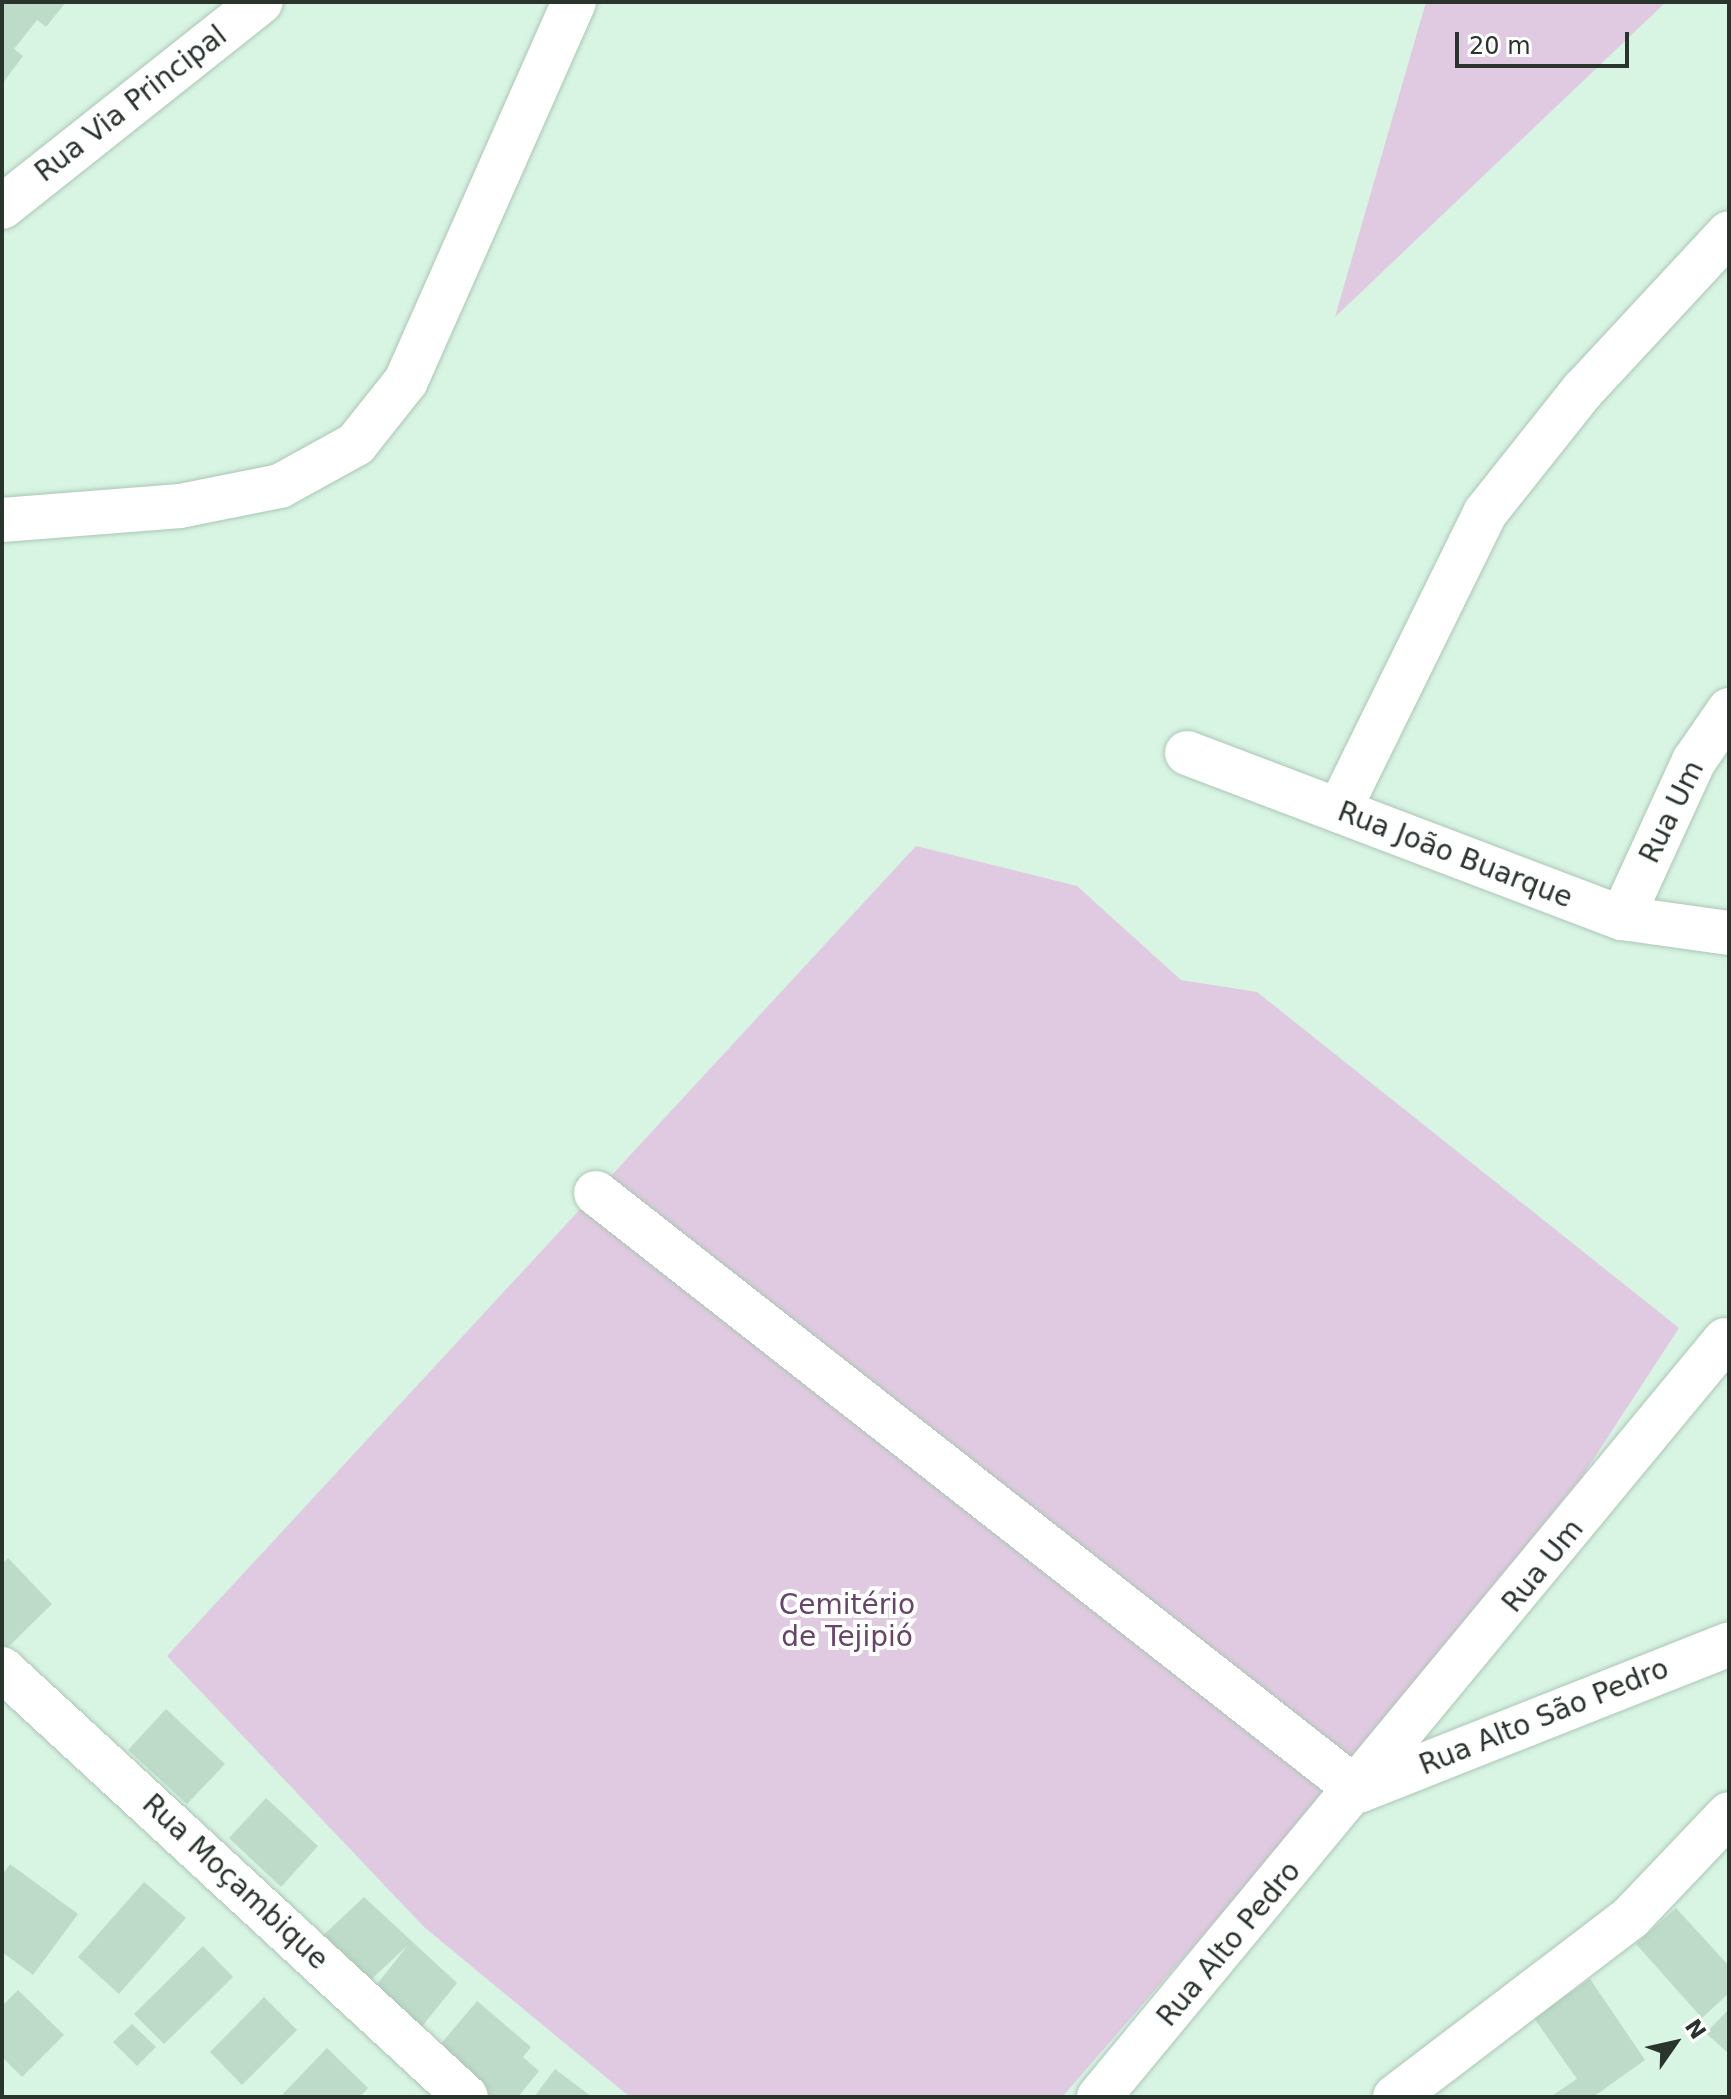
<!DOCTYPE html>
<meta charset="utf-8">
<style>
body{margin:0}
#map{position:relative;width:1731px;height:2099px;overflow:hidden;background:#d8f4e3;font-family:"DejaVu Sans",sans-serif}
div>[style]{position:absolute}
.green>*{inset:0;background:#e0cae1}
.building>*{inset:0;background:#bedac9}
.roads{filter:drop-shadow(0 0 2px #abc6b5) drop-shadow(0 0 2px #abc6b5)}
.minor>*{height:44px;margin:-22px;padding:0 22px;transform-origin:22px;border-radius:22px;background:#fff}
span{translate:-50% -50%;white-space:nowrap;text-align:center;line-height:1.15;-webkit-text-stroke:8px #fff;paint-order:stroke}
.street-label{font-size:28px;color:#29342d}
.park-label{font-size:28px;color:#68436a}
.frame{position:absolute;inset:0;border:4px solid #29342d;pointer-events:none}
.north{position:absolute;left:1635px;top:2003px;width:80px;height:80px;-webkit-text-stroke:6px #fff;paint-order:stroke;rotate:56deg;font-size:22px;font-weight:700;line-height:32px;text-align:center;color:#29342d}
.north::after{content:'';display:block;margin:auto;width:28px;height:36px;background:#29342d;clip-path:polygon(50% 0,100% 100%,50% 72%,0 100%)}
.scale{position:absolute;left:1455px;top:32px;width:174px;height:36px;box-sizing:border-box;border:4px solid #29342d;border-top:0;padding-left:10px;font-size:24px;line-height:28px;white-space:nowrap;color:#29342d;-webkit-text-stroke:6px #fff;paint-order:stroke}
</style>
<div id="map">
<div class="green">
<i style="clip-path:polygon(1426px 2px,1666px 2px,1335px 317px)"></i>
<i style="clip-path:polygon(916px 846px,1077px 886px,1181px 980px,1257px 992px,1679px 1328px,1583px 1475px,1351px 1765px,1062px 2097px,630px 2097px,424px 1927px,167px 1656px)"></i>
</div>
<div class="building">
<i style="clip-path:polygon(2px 2px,66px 2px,46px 27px,37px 20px,14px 49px,23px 56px,2px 84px)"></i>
<i style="clip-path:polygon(8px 1558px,52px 1604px,2px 1653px,2px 1564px)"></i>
<i style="clip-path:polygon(166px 1709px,225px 1764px,187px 1804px,128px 1750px)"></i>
<i style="clip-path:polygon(266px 1798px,318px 1846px,281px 1887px,229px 1838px)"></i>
<i style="clip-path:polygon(10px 1864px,78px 1914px,33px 1975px,2px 1952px,2px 1875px)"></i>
<i style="clip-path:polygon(144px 1882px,186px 1918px,119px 1994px,78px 1957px)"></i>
<i style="clip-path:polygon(364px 1897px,457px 1983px,415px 2035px,367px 1997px,408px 1945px,360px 1990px,316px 1942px)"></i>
<i style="clip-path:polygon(1676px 1908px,1729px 1966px,1729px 1993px,1702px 2018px,1636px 1944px)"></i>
<i style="clip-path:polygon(203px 1946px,233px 1977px,164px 2044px,134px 2014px)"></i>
<i style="clip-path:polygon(1590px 1979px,1645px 2060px,1593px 2097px,1550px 2097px,1577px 2079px,1534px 2018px)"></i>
<i style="clip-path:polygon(18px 1990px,64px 2035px,22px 2077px,2px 2057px,2px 2006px)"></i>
<i style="clip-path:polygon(264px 1997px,297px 2030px,242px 2085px,210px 2052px)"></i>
<i style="clip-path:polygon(477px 2001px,531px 2047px,523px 2057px,539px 2071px,518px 2097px,486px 2097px,434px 2052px)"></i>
<i style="clip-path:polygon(1729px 2009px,1729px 2054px,1706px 2033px)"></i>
<i style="clip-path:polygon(132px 2024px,156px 2047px,137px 2066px,113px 2042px)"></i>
<i style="clip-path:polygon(327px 2048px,368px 2088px,360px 2097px,280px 2097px)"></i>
<i style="clip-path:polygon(555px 2069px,592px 2097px,534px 2097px)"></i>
</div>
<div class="roads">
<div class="minor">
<i style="left:2px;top:207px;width:330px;rotate:-38.4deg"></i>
<i style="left:2px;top:520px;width:179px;rotate:-4.5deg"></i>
<i style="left:180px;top:506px;width:102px;rotate:-11.3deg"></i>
<i style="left:280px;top:486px;width:87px;rotate:-28.9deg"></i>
<i style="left:356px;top:444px;width:80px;rotate:-51.6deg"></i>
<i style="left:406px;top:381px;width:415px;rotate:-66.1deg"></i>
<i style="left:1187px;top:753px;width:465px;rotate:20.8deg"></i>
<i style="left:1622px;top:918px;width:108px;rotate:8deg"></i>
<i style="left:1339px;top:810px;width:331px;rotate:-63.8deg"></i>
<i style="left:1485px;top:513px;width:157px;rotate:-51.5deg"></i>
<i style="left:1583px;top:390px;width:214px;rotate:-47.1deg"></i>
<i style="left:1622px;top:918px;width:173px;rotate:-65.4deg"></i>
<i style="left:1694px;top:761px;width:62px;rotate:-55.5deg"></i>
<i style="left:596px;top:1193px;width:969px;rotate:38.09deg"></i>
<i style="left:2px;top:1669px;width:631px;rotate:42.69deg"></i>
<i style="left:1361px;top:1790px;width:396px;rotate:-21.6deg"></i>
<i style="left:1099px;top:2097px;width:982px;rotate:-50.41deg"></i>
<i style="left:1395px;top:2097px;width:297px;rotate:-37.3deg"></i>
<i style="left:1631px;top:1917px;width:142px;rotate:-46.4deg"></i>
</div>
</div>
<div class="street-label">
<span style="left:131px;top:104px;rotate:-38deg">Rua Via Principal</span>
<span style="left:1672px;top:812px;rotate:-64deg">Rua Um</span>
<span style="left:1455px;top:855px;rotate:21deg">Rua João Buarque</span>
<span style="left:1543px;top:1566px;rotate:-51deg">Rua Um</span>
<span style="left:1544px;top:1717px;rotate:-22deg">Rua Alto São Pedro</span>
<span style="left:235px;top:1882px;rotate:43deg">Rua Moçambique</span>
<span style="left:1229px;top:1944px;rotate:-50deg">Rua Alto Pedro</span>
</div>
<div class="park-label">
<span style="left:847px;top:1621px">Cemitério<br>de Tejipió</span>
</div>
<div class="frame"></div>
<div class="north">N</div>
<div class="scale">20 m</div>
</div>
